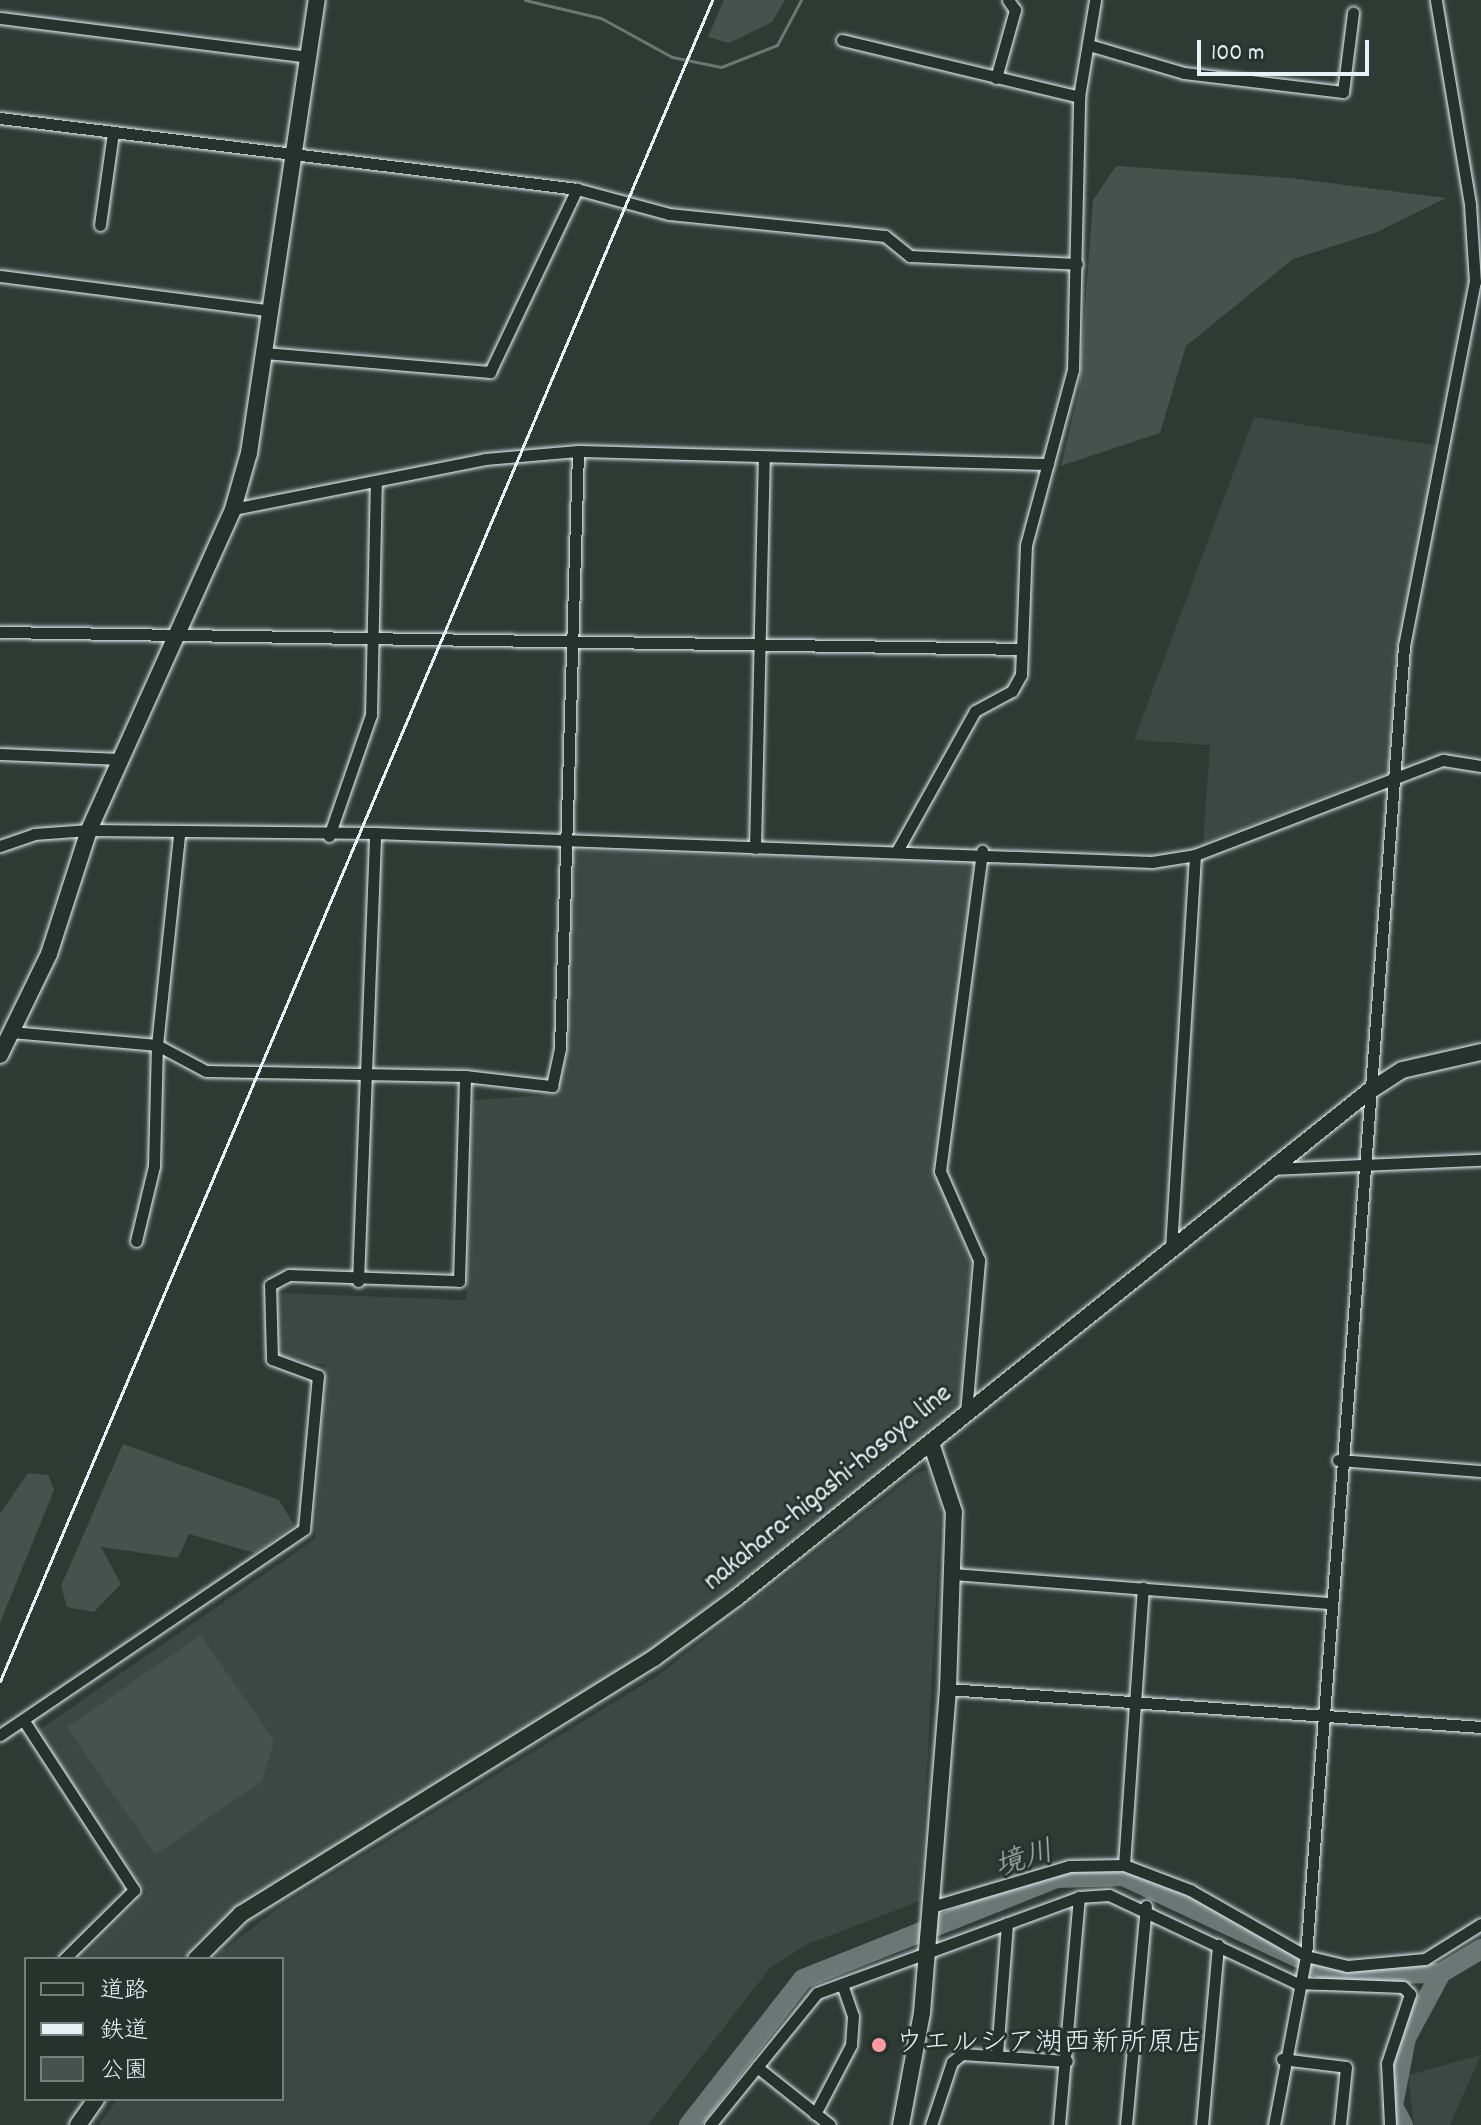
<!DOCTYPE html>
<meta charset="utf-8">
<style>
body{margin:0}
#map{position:relative;width:1481px;height:2125px;overflow:hidden;background:#2e3b35;font-family:Dekko,"Klee One",sans-serif}
div>[style]{position:absolute}
.built>*{inset:0;background:#3b4843}
.green>*{inset:0;background:#45524e}
.stream>*{height:3px;margin:-1.5px;padding:0 1.5px;transform-origin:1.5px;border-radius:1.5px;background:#6b7775}
.river>*{height:20px;margin:-10px;padding:0 10px;transform-origin:10px;border-radius:10px;background:#6b7775}
.roads{filter:drop-shadow(0 0 2px #e8f1f8) drop-shadow(0 0 2px #e8f1f8)}
.street>*{height:11px;margin:-5.5px;padding:0 5.5px;transform-origin:5.5px;border-radius:5.5px;background:#26332d}
.secondary>*{height:16px;margin:-8px;padding:0 8px;transform-origin:8px;border-radius:8px;background:#26332d}
.rail>*{height:3px;margin:-1.5px;padding:0 1.5px;transform-origin:1.5px;border-radius:1.5px;background:#e8f1f8}
.dots>*{width:22px;height:22px;translate:-50% -50%;box-sizing:border-box;border:4px solid #26332d;border-radius:50%}
span{translate:-50% -50%;white-space:nowrap;text-align:center;line-height:1.15;-webkit-text-stroke:6px #26332d;paint-order:stroke}
.street-label{font-size:28px;color:#e8f1f8}
.poi-label{font-size:28px;color:#e8f1f8}
.left{translate:0 -50%;text-align:left}
.water-label{font-size:30px;color:#b0babd;font-style:italic}
.legend{position:absolute;left:24px;top:1957px;width:260px;height:144px;box-sizing:border-box;background:#26332d;border:2px solid #747f7e;margin:0;padding:10px 14px;list-style:none;font-size:24px;color:#e8f1f8}
.legend li{display:flex;align-items:center;gap:16px;height:40px}
.legend b{width:40px;border:2px solid #747f7e}
.scale{position:absolute;left:1197px;top:40px;width:172px;height:36px;box-sizing:border-box;border:4px solid #e8f1f8;border-top:0;padding-left:10px;font-size:24px;line-height:28px;white-space:nowrap;color:#e8f1f8;-webkit-text-stroke:6px #26332d;paint-order:stroke}
</style>
<div id="map">
<div class="built">
<i style="clip-path:polygon(1254px 417px,1439px 446px,1397px 656px,1388px 773px,1203px 843px,1210px 745px,1134px 740px)"></i>
<i style="clip-path:polygon(573px 850px,975px 862px,937px 1173px,970px 1262px,960px 1410px,644px 1656px,197px 1939px,184px 1959px,80px 1959px,147px 1893px,36px 1732px,315px 1539px,325px 1365px,276px 1357px,279px 1293px,466px 1300px,473px 1100px,553px 1095px,568px 1051px)"></i>
<i style="clip-path:polygon(929px 1471px,941px 1503px,920px 1901px,808px 1944px,770px 1968px,648px 2125px,98px 2125px,118px 2099px,282px 2099px,282px 1959px,215px 1959px,222px 1951px,282px 1905px,657px 1676px,918px 1472px)"></i>
<i style="clip-path:polygon(1481px 2055px,1450px 2125px,1414px 2125px,1408px 2075px)"></i>
</div>
<div class="green">
<i style="clip-path:polygon(724px 0,785px 0,772px 22px,729px 43px,708px 37px)"></i>
<i style="clip-path:polygon(1116px 166px,1290px 178px,1446px 198px,1377px 232px,1293px 259px,1186px 346px,1160px 433px,1061px 466px,1079px 391px,1093px 200px)"></i>
<i style="clip-path:polygon(123px 1444px,279px 1500px,294px 1525px,255px 1553px,189px 1534px,178px 1558px,101px 1547px,121px 1584px,94px 1612px,67px 1607px,61px 1586px)"></i>
<i style="clip-path:polygon(28px 1473px,48px 1475px,54px 1490px,0 1623px,0 1514px)"></i>
<i style="clip-path:polygon(201px 1635px,274px 1741px,262px 1781px,155px 1855px,67px 1727px)"></i>
</div>
<div class="stream">
<i style="left:525px;top:0;width:78px;rotate:13.3deg"></i>
<i style="left:601px;top:18px;width:81px;rotate:28.8deg"></i>
<i style="left:672px;top:57px;width:50px;rotate:11.5deg"></i>
<i style="left:721px;top:67px;width:60px;rotate:-21.4deg"></i>
<i style="left:777px;top:45px;width:51px;rotate:-61.9deg"></i>
</div>
<div class="river">
<i style="left:689px;top:2125px;width:185px;rotate:-52deg"></i>
<i style="left:803px;top:1979px;width:273px;rotate:-21.7deg"></i>
<i style="left:1057px;top:1878px;width:66px;rotate:-1.7deg"></i>
<i style="left:1123px;top:1876px;width:234px;rotate:25deg"></i>
<i style="left:1335px;top:1975px;width:106px;rotate:-1.1deg"></i>
<i style="left:1403px;top:2125px;width:21px;rotate:-118deg"></i>
<i style="left:1393px;top:2106px;width:69px;rotate:-79.2deg"></i>
<i style="left:1406px;top:2038px;width:74px;rotate:-61.7deg"></i>
<i style="left:1441px;top:1973px;width:47px;rotate:-31deg"></i>
</div>
<div class="roads">
<div class="street">
<i style="left:0;top:18px;width:310px;rotate:7.2deg"></i>
<i style="left:842px;top:40px;width:244px;rotate:13.5deg"></i>
<i style="left:1089px;top:45px;width:99px;rotate:16.4deg"></i>
<i style="left:1184px;top:73px;width:160px;rotate:6.8deg"></i>
<i style="left:1343px;top:92px;width:80px;rotate:-82.8deg"></i>
<i style="left:996px;top:78px;width:71px;rotate:-74.4deg"></i>
<i style="left:1015px;top:10px;width:12px;rotate:-125deg"></i>
<i style="left:0;top:118px;width:581px;rotate:7.01deg"></i>
<i style="left:577px;top:189px;width:95px;rotate:15.2deg"></i>
<i style="left:669px;top:214px;width:217px;rotate:5.8deg"></i>
<i style="left:885px;top:236px;width:32px;rotate:39deg"></i>
<i style="left:910px;top:256px;width:167px;rotate:2.7deg"></i>
<i style="left:100px;top:225px;width:94px;rotate:-82deg"></i>
<i style="left:0;top:276px;width:274px;rotate:7.3deg"></i>
<i style="left:264px;top:353px;width:227px;rotate:4.8deg"></i>
<i style="left:490px;top:372px;width:203px;rotate:-64.6deg"></i>
<i style="left:233px;top:509px;width:257px;rotate:-11.2deg"></i>
<i style="left:485px;top:459px;width:93px;rotate:-4.9deg"></i>
<i style="left:578px;top:451px;width:470px;rotate:1.6deg"></i>
<i style="left:0;top:632px;width:1022px;rotate:0.95deg"></i>
<i style="left:0;top:754px;width:120px;rotate:2.4deg"></i>
<i style="left:329px;top:836px;width:128px;rotate:-70.9deg"></i>
<i style="left:371px;top:715px;width:233px;rotate:-88.8deg"></i>
<i style="left:0;top:846px;width:36px;rotate:-19deg"></i>
<i style="left:34px;top:834px;width:55px;rotate:-4.2deg"></i>
<i style="left:89px;top:830px;width:286px;rotate:0.6deg"></i>
<i style="left:375px;top:833px;width:778px;rotate:2.14deg"></i>
<i style="left:1152px;top:862px;width:44px;rotate:-9.2deg"></i>
<i style="left:1195px;top:855px;width:266px;rotate:-21deg"></i>
<i style="left:1443px;top:760px;width:38px;rotate:9deg"></i>
<i style="left:755px;top:848px;width:391px;rotate:-88.7deg"></i>
<i style="left:897px;top:851px;width:160px;rotate:-60.9deg"></i>
<i style="left:975px;top:711px;width:42px;rotate:-28.4deg"></i>
<i style="left:1012px;top:691px;width:18px;rotate:-61deg"></i>
<i style="left:1021px;top:675px;width:130px;rotate:-87.8deg"></i>
<i style="left:1026px;top:545px;width:181px;rotate:-75deg"></i>
<i style="left:1073px;top:370px;width:273px;rotate:-88.7deg"></i>
<i style="left:1079px;top:97px;width:98px;rotate:-80.6deg"></i>
<i style="left:11px;top:1032px;width:147px;rotate:5.1deg"></i>
<i style="left:157px;top:1045px;width:55px;rotate:28deg"></i>
<i style="left:206px;top:1071px;width:259px;rotate:1.1deg"></i>
<i style="left:465px;top:1076px;width:88px;rotate:6.6deg"></i>
<i style="left:552px;top:1086px;width:39px;rotate:-78deg"></i>
<i style="left:560px;top:1048px;width:597px;rotate:-88.27deg"></i>
<i style="left:1271px;top:1169px;width:210px;rotate:-2.5deg"></i>
<i style="left:136px;top:1241px;width:77px;rotate:-76.5deg"></i>
<i style="left:154px;top:1166px;width:121px;rotate:-88.6deg"></i>
<i style="left:157px;top:1045px;width:211px;rotate:-84deg"></i>
<i style="left:1171px;top:1248px;width:394px;rotate:-86.5deg"></i>
<i style="left:358px;top:1281px;width:448px;rotate:-87.8deg"></i>
<i style="left:966px;top:1413px;width:154px;rotate:-85.1deg"></i>
<i style="left:979px;top:1260px;width:97px;rotate:-113.7deg"></i>
<i style="left:940px;top:1171px;width:323px;rotate:-82.5deg"></i>
<i style="left:1338px;top:1460px;width:143px;rotate:4.4deg"></i>
<i style="left:952px;top:1574px;width:378px;rotate:4.4deg"></i>
<i style="left:948px;top:1689px;width:534px;rotate:4.08deg"></i>
<i style="left:24px;top:1721px;width:202px;rotate:56.9deg"></i>
<i style="left:134px;top:1890px;width:98px;rotate:135.4deg"></i>
<i style="left:0;top:1735px;width:367px;rotate:-34.1deg"></i>
<i style="left:304px;top:1529px;width:154px;rotate:-84.8deg"></i>
<i style="left:318px;top:1376px;width:49px;rotate:-159.7deg"></i>
<i style="left:272px;top:1359px;width:74px;rotate:-91.5deg"></i>
<i style="left:270px;top:1285px;width:21px;rotate:-28deg"></i>
<i style="left:289px;top:1275px;width:170px;rotate:2deg"></i>
<i style="left:459px;top:1281px;width:205px;rotate:-88.3deg"></i>
<i style="left:1124px;top:1865px;width:278px;rotate:-86.1deg"></i>
<i style="left:931px;top:1907px;width:144px;rotate:-16.5deg"></i>
<i style="left:1069px;top:1866px;width:55px;rotate:-1deg"></i>
<i style="left:1124px;top:1865px;width:71px;rotate:20.7deg"></i>
<i style="left:1190px;top:1890px;width:133px;rotate:29.6deg"></i>
<i style="left:1306px;top:1956px;width:42px;rotate:13.7deg"></i>
<i style="left:1347px;top:1966px;width:78px;rotate:-5.1deg"></i>
<i style="left:1425px;top:1959px;width:66px;rotate:-32deg"></i>
<i style="left:997px;top:2054px;width:131px;rotate:-85.6deg"></i>
<i style="left:1282px;top:2059px;width:64px;rotate:7.1deg"></i>
<i style="left:1346px;top:2067px;width:58px;rotate:95.9deg"></i>
<i style="left:757px;top:2067px;width:95px;rotate:-51deg"></i>
<i style="left:817px;top:1993px;width:279px;rotate:-20.1deg"></i>
<i style="left:1079px;top:1897px;width:30px;rotate:-4deg"></i>
<i style="left:1109px;top:1895px;width:207px;rotate:25.2deg"></i>
<i style="left:1296px;top:1983px;width:107px;rotate:2.1deg"></i>
<i style="left:1403px;top:1987px;width:10px;rotate:45deg"></i>
<i style="left:1410px;top:1994px;width:73px;rotate:108.4deg"></i>
<i style="left:1387px;top:2063px;width:62px;rotate:87.2deg"></i>
<i style="left:815px;top:2114px;width:78px;rotate:-62.4deg"></i>
<i style="left:851px;top:2045px;width:29px;rotate:-86deg"></i>
<i style="left:853px;top:2016px;width:34px;rotate:-109deg"></i>
<i style="left:710px;top:2125px;width:75px;rotate:-51deg"></i>
<i style="left:757px;top:2067px;width:93px;rotate:38.5deg"></i>
<i style="left:931px;top:2125px;width:66px;rotate:-71.6deg"></i>
<i style="left:952px;top:2062px;width:13px;rotate:-39deg"></i>
<i style="left:962px;top:2054px;width:105px;rotate:3.8deg"></i>
<i style="left:1059px;top:2125px;width:229px;rotate:-85deg"></i>
<i style="left:1126px;top:2125px;width:220px;rotate:-84.8deg"></i>
<i style="left:1202px;top:2125px;width:181px;rotate:-84.9deg"></i>
<i style="left:1274px;top:2125px;width:172px;rotate:-79.3deg"></i>
<i style="left:1306px;top:1956px;width:1314px;rotate:-85.72deg"></i>
<i style="left:1404px;top:646px;width:371px;rotate:-79deg"></i>
<i style="left:1475px;top:282px;width:78px;rotate:-93.7deg"></i>
<i style="left:1470px;top:204px;width:207px;rotate:-99.5deg"></i>
</div>
<div class="secondary">
<i style="left:0;top:1055px;width:112px;rotate:-64.1deg"></i>
<i style="left:49px;top:954px;width:130px;rotate:-72.1deg"></i>
<i style="left:89px;top:830px;width:352px;rotate:-65.8deg"></i>
<i style="left:233px;top:509px;width:58px;rotate:-74.1deg"></i>
<i style="left:249px;top:453px;width:458px;rotate:-81.5deg"></i>
<i style="left:196px;top:1959px;width:64px;rotate:-45deg"></i>
<i style="left:241px;top:1914px;width:486px;rotate:-31.8deg"></i>
<i style="left:654px;top:1658px;width:102px;rotate:-36.2deg"></i>
<i style="left:736px;top:1598px;width:810px;rotate:-38.68deg"></i>
<i style="left:1368px;top:1092px;width:40px;rotate:-32.9deg"></i>
<i style="left:1402px;top:1070px;width:81px;rotate:-12.8deg"></i>
<i style="left:78px;top:2125px;width:32px;rotate:-55deg"></i>
<i style="left:901px;top:2125px;width:114px;rotate:-79.4deg"></i>
<i style="left:922px;top:2013px;width:325px;rotate:-85.4deg"></i>
<i style="left:948px;top:1689px;width:177px;rotate:-88.1deg"></i>
<i style="left:954px;top:1512px;width:73px;rotate:-108.4deg"></i>
</div>
</div>
<div class="rail">
<i style="left:0;top:1681px;width:1826px;rotate:-67.04deg"></i>
</div>
<div class="dots">
<i style="left:879px;top:2045px;background:#ff9aa2"></i>
</div>
<div class="street-label">
<span style="left:829px;top:1489px;rotate:-39deg">nakahara-higashi-hosoya line</span>
</div>
<div class="poi-label">
<span class="left" style="left:895px;top:2045px">ウエルシア湖西新所原店</span>
</div>
<div class="water-label">
<span style="left:1025px;top:1862px;rotate:-17deg">境川</span>
</div>
<ul class="legend">
<li><b style="height:10px;background:#26332d"></b>道路</li>
<li><b style="height:10px;background:#e8f1f8"></b>鉄道</li>
<li><b style="height:22px;background:#45524e"></b>公園</li>
</ul>
<div class="scale">100 m</div>
</div>
